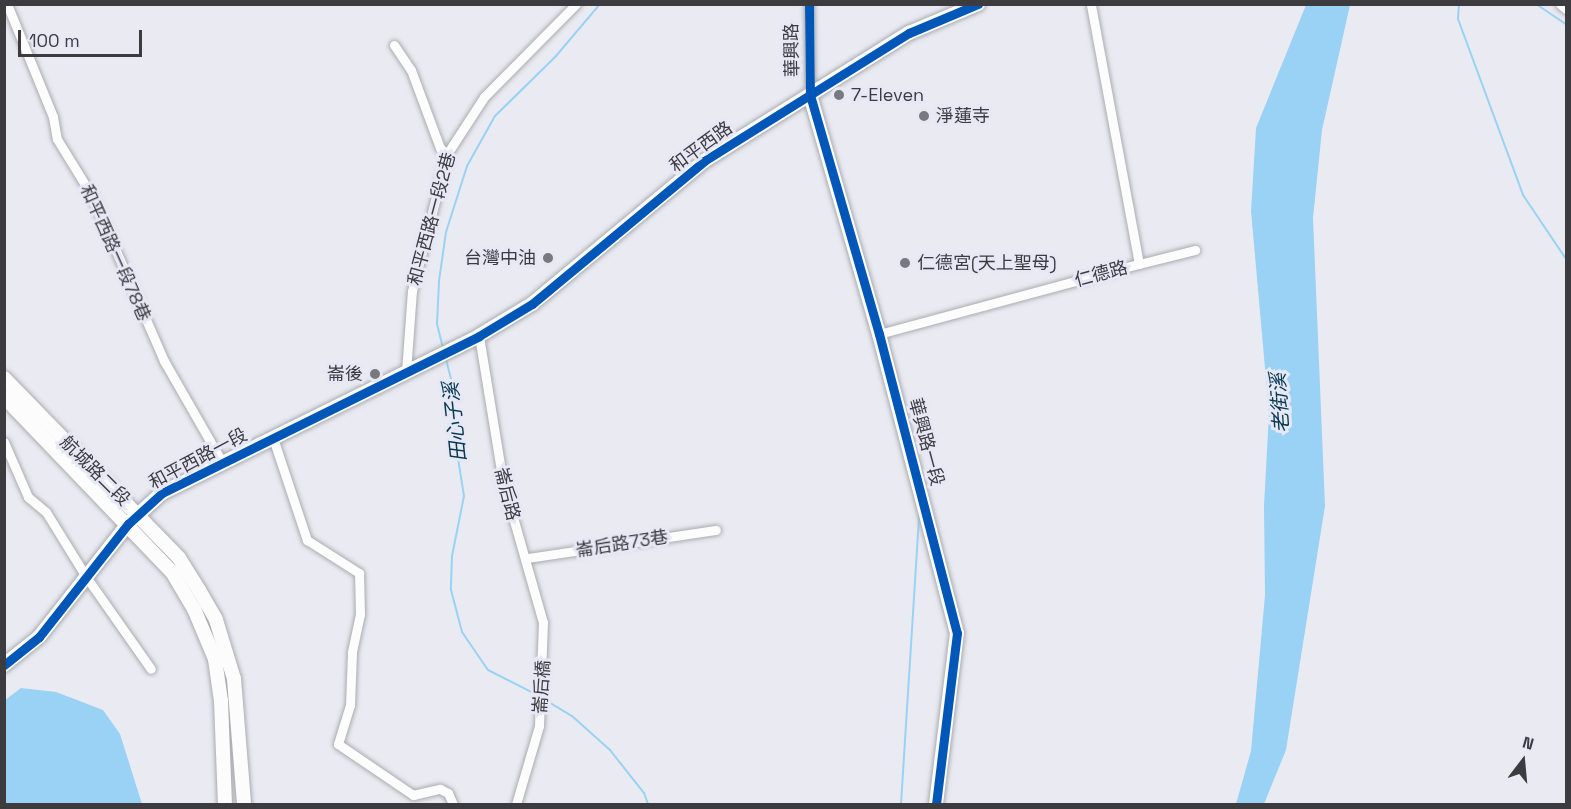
<!DOCTYPE html>
<meta charset="utf-8">
<style>
body{margin:0}
#map{position:relative;width:1571px;height:809px;overflow:hidden;background:#eaebf2;font-family:"Space Grotesk","Noto Sans TC",sans-serif}
div>[style]{position:absolute}
.water>*{inset:0;background:#99d2f4}
.stream>*{height:2px;margin:-1px;padding:0 1px;transform-origin:1px;border-radius:1px;background:#99d2f4}
.roads{filter:drop-shadow(0 0 2px #aaabaf) drop-shadow(0 0 2px #aaabaf)}
.street>*{height:9px;margin:-4.5px;padding:0 4.5px;transform-origin:4.5px;border-radius:4.5px;background:#fcfcfd}
.secondary>*{height:14px;margin:-7px;padding:0 7px;transform-origin:7px;border-radius:7px;background:#fcfcfd}
.cycleway>*{height:9px;margin:-4.5px;padding:0 4.5px;transform-origin:4.5px;border-radius:4.5px;background:#0057b8}
.dots>*{width:16px;height:16px;translate:-50% -50%;box-sizing:border-box;border:3px solid #e7e8f5;border-radius:50%}
span{translate:-50% -50%;white-space:nowrap;text-align:center;line-height:1.15;-webkit-text-stroke:6px #e7e8f5;paint-order:stroke}
.street-label{font-size:18px;color:#3b3b40}
.poi-label{font-size:18px;color:#3b3b40}
.left{translate:0 -50%;text-align:left}
.right{translate:-100% -50%;text-align:right}
.water-label{font-size:20px;color:#05384e;font-style:italic}
.frame{position:absolute;inset:0;border:6px solid #3b3b40;pointer-events:none}
.north{position:absolute;left:1493px;top:731px;width:60px;height:60px;-webkit-text-stroke:4px #e7e8f5;paint-order:stroke;rotate:16deg;font-size:16px;font-weight:700;line-height:24px;text-align:center;color:#3b3b40}
.north::after{content:'';display:block;margin:auto;width:21px;height:27px;background:#3b3b40;clip-path:polygon(50% 0,100% 100%,50% 72%,0 100%)}
.scale{position:absolute;left:18px;top:30px;width:124px;height:27px;box-sizing:border-box;border:3px solid #3b3b40;border-top:0;padding-left:8px;font-size:18px;line-height:21px;white-space:nowrap;color:#3b3b40;-webkit-text-stroke:4px #e7e8f5;paint-order:stroke}
</style>
<div id="map">
<div class="water">
<i style="clip-path:polygon(1306px 5px,1350px 5px,1322px 130px,1313px 218px,1325px 506px,1286px 750px,1264px 804px,1236px 804px,1251px 751px,1265px 595px,1264px 506px,1269px 413px,1251px 211px,1256px 128px)"></i>
<i style="clip-path:polygon(21px 688px,56px 692px,103px 710px,120px 734px,142px 804px,5px 804px,5px 700px)"></i>
</div>
<div class="stream">
<i style="left:1459px;top:4px;width:15px;rotate:94deg"></i>
<i style="left:1458px;top:19px;width:188px;rotate:69.7deg"></i>
<i style="left:1523px;top:195px;width:77px;rotate:56.1deg"></i>
<i style="left:1536px;top:4px;width:36px;rotate:34deg"></i>
<i style="left:443px;top:348px;width:25px;rotate:-104deg"></i>
<i style="left:437px;top:324px;width:43px;rotate:-87.3deg"></i>
<i style="left:439px;top:281px;width:49px;rotate:-81.9deg"></i>
<i style="left:446px;top:232px;width:69px;rotate:-72.3deg"></i>
<i style="left:467px;top:166px;width:57px;rotate:-60.8deg"></i>
<i style="left:495px;top:116px;width:86px;rotate:-44.5deg"></i>
<i style="left:556px;top:56px;width:68px;rotate:-49.8deg"></i>
<i style="left:446px;top:359px;width:30px;rotate:76deg"></i>
<i style="left:453px;top:388px;width:64px;rotate:86.4deg"></i>
<i style="left:457px;top:452px;width:45px;rotate:81deg"></i>
<i style="left:464px;top:496px;width:61px;rotate:101.3deg"></i>
<i style="left:452px;top:556px;width:34px;rotate:92deg"></i>
<i style="left:451px;top:590px;width:43px;rotate:75.3deg"></i>
<i style="left:462px;top:632px;width:46px;rotate:55.6deg"></i>
<i style="left:488px;top:670px;width:55px;rotate:27deg"></i>
<i style="left:542px;top:698px;width:35px;rotate:31deg"></i>
<i style="left:572px;top:716px;width:51px;rotate:41.8deg"></i>
<i style="left:610px;top:750px;width:55px;rotate:51.7deg"></i>
<i style="left:644px;top:793px;width:12px;rotate:70deg"></i>
<i style="left:901px;top:804px;width:291px;rotate:-86.4deg"></i>
</div>
<div class="roads">
<div class="street">
<i style="left:7px;top:4px;width:122px;rotate:67.8deg"></i>
<i style="left:53px;top:117px;width:22px;rotate:80deg"></i>
<i style="left:57px;top:139px;width:67px;rotate:58.4deg"></i>
<i style="left:92px;top:196px;width:180px;rotate:66.4deg"></i>
<i style="left:164px;top:361px;width:116px;rotate:60.1deg"></i>
<i style="left:809px;top:4px;width:91px;rotate:89.4deg"></i>
<i style="left:1560px;top:4px;width:8px;rotate:40deg"></i>
<i style="left:394px;top:45px;width:30px;rotate:56deg"></i>
<i style="left:411px;top:70px;width:83px;rotate:69.6deg"></i>
<i style="left:440px;top:148px;width:9px;rotate:41deg"></i>
<i style="left:1139px;top:264px;width:58px;rotate:-14deg"></i>
<i style="left:879px;top:334px;width:269px;rotate:-15.1deg"></i>
<i style="left:1139px;top:264px;width:264px;rotate:-100.5deg"></i>
<i style="left:479px;top:336px;width:148px;rotate:80.7deg"></i>
<i style="left:503px;top:482px;width:146px;rotate:74.1deg"></i>
<i style="left:543px;top:622px;width:104px;rotate:92.2deg"></i>
<i style="left:539px;top:726px;width:81px;rotate:106.4deg"></i>
<i style="left:406px;top:372px;width:81px;rotate:-85.8deg"></i>
<i style="left:412px;top:291px;width:141px;rotate:-75.7deg"></i>
<i style="left:447px;top:154px;width:68px;rotate:-57deg"></i>
<i style="left:484px;top:97px;width:131px;rotate:-45.3deg"></i>
<i style="left:273px;top:438px;width:108px;rotate:71.6deg"></i>
<i style="left:307px;top:540px;width:62px;rotate:32.4deg"></i>
<i style="left:359px;top:573px;width:41px;rotate:88.6deg"></i>
<i style="left:360px;top:614px;width:40px;rotate:102deg"></i>
<i style="left:352px;top:653px;width:52px;rotate:92.2deg"></i>
<i style="left:350px;top:705px;width:41px;rotate:107.1deg"></i>
<i style="left:338px;top:744px;width:91px;rotate:34.2deg"></i>
<i style="left:413px;top:795px;width:28px;rotate:-13deg"></i>
<i style="left:440px;top:789px;width:9px;rotate:27deg"></i>
<i style="left:448px;top:793px;width:12px;rotate:66deg"></i>
<i style="left:4px;top:442px;width:60px;rotate:66.4deg"></i>
<i style="left:28px;top:497px;width:23px;rotate:40deg"></i>
<i style="left:46px;top:512px;width:78px;rotate:58.2deg"></i>
<i style="left:87px;top:578px;width:111px;rotate:54.9deg"></i>
<i style="left:528px;top:558px;width:190px;rotate:-8.5deg"></i>
</div>
<div class="secondary">
<i style="left:810px;top:95px;width:249px;rotate:73.9deg"></i>
<i style="left:879px;top:334px;width:309px;rotate:75.4deg"></i>
<i style="left:957px;top:633px;width:172px;rotate:97deg"></i>
<i style="left:4px;top:378px;width:251px;rotate:45.8deg"></i>
<i style="left:179px;top:558px;width:38px;rotate:58deg"></i>
<i style="left:199px;top:590px;width:34px;rotate:60deg"></i>
<i style="left:216px;top:620px;width:62px;rotate:73deg"></i>
<i style="left:234px;top:679px;width:125px;rotate:85.4deg"></i>
<i style="left:4px;top:397px;width:243px;rotate:46.2deg"></i>
<i style="left:172px;top:572px;width:43px;rotate:59.3deg"></i>
<i style="left:194px;top:609px;width:54px;rotate:67.2deg"></i>
<i style="left:215px;top:659px;width:42px;rotate:81.9deg"></i>
<i style="left:221px;top:701px;width:103px;rotate:87.8deg"></i>
<i style="left:4px;top:665px;width:45px;rotate:-38.7deg"></i>
<i style="left:39px;top:637px;width:144px;rotate:-51.8deg"></i>
<i style="left:128px;top:524px;width:46px;rotate:-42.4deg"></i>
<i style="left:162px;top:493px;width:354px;rotate:-26.3deg"></i>
<i style="left:479px;top:336px;width:62px;rotate:-31.1deg"></i>
<i style="left:532px;top:304px;width:224px;rotate:-39.7deg"></i>
<i style="left:704px;top:161px;width:242px;rotate:-32deg"></i>
<i style="left:909px;top:33px;width:75px;rotate:-22.8deg"></i>
</div>
</div>
<div class="cycleway">
<i style="left:809px;top:4px;width:91px;rotate:89.4deg"></i>
<i style="left:810px;top:95px;width:249px;rotate:73.9deg"></i>
<i style="left:879px;top:334px;width:309px;rotate:75.4deg"></i>
<i style="left:957px;top:633px;width:172px;rotate:97deg"></i>
<i style="left:4px;top:665px;width:45px;rotate:-38.7deg"></i>
<i style="left:39px;top:637px;width:144px;rotate:-51.8deg"></i>
<i style="left:128px;top:524px;width:46px;rotate:-42.4deg"></i>
<i style="left:162px;top:493px;width:354px;rotate:-26.3deg"></i>
<i style="left:479px;top:336px;width:62px;rotate:-31.1deg"></i>
<i style="left:532px;top:304px;width:224px;rotate:-39.7deg"></i>
<i style="left:704px;top:161px;width:242px;rotate:-32deg"></i>
<i style="left:909px;top:33px;width:75px;rotate:-22.8deg"></i>
</div>
<div class="dots">
<i style="left:839px;top:95px;background:#78797e"></i>
<i style="left:924px;top:116px;background:#78797e"></i>
<i style="left:548px;top:258px;background:#78797e"></i>
<i style="left:905px;top:263px;background:#78797e"></i>
<i style="left:375px;top:374px;background:#78797e"></i>
</div>
<div class="street-label">
<span style="left:792px;top:50px;rotate:-91deg">華興路</span>
<span style="left:701px;top:147px;rotate:-36deg">和平西路</span>
<span style="left:432px;top:219px;rotate:-75deg">和平西路一段2巷</span>
<span style="left:115px;top:253px;rotate:66deg">和平西路一段78巷</span>
<span style="left:1101px;top:274px;rotate:-15deg">仁德路</span>
<span style="left:926px;top:442px;rotate:75deg">華興路一段</span>
<span style="left:198px;top:459px;rotate:-28deg">和平西路一段</span>
<span style="left:95px;top:471px;rotate:45deg">航城路二段</span>
<span style="left:507px;top:494px;rotate:76deg">崙后路</span>
<span style="left:622px;top:544px;rotate:-9deg">崙后路73巷</span>
<span style="left:542px;top:687px;rotate:-86deg">崙后橋</span>
</div>
<div class="poi-label">
<span class="left" style="left:851px;top:95px">7-Eleven</span>
<span class="left" style="left:936px;top:116px">淨蓮寺</span>
<span class="right" style="left:536px;top:258px">台灣中油</span>
<span class="left" style="left:917px;top:263px">仁德宮(天上聖母)</span>
<span class="right" style="left:363px;top:374px">崙後</span>
</div>
<div class="water-label">
<span style="left:1280px;top:403px;rotate:-94deg">老街溪</span>
<span style="left:455px;top:422px;rotate:-96deg">田心子溪</span>
</div>
<div class="frame"></div>
<div class="north">N</div>
<div class="scale">100 m</div>
</div>
